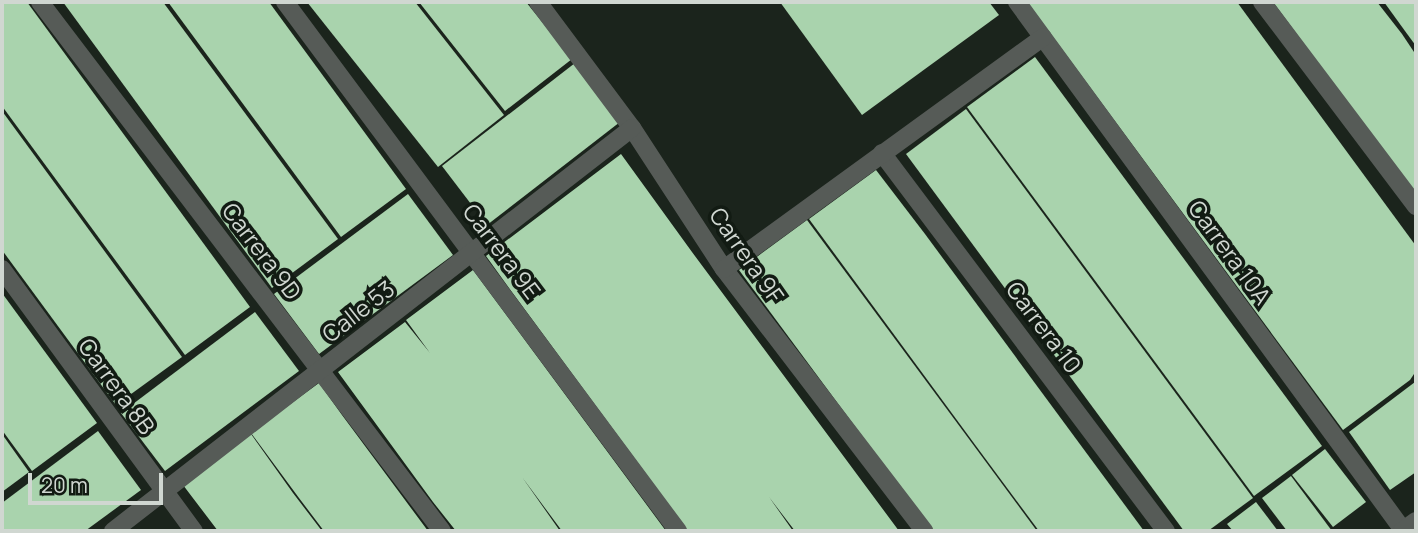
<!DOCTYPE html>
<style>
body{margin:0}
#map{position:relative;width:1418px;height:533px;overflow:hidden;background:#1b241c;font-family:Manrope,sans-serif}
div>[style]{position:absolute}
.building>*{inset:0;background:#a9d3ad}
.minor>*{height:18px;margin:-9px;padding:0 9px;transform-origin:9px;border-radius:9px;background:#565b57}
.tertiary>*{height:18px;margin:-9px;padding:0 9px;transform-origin:9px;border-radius:9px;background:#565b57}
span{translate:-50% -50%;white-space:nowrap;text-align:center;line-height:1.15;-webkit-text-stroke:7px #121b13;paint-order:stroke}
.street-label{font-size:23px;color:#d0d7d1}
.frame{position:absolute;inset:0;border:4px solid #d0d7d1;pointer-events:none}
.scale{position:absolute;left:28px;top:473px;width:135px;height:32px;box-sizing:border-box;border:4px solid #d0d7d1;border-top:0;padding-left:9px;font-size:21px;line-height:24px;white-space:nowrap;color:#d0d7d1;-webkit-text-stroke:5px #121b13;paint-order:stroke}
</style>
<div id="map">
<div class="building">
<i style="clip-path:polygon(2px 2px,27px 2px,250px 307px,185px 355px,2px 106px)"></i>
<i style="clip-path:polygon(63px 2px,163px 2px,338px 239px,272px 288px)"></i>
<i style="clip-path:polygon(168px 2px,269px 2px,406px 189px,341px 237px)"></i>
<i style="clip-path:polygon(307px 2px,415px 2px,504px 115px,438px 167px)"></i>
<i style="clip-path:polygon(419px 2px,526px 2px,572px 59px,505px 111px)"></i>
<i style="clip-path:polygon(780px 2px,989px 2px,999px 15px,862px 115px)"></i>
<i style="clip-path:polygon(1027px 2px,1237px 2px,1416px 246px,1416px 371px,1410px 380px,1343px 430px)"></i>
<i style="clip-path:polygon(1273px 2px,1377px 2px,1402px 34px,1416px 55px,1416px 196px)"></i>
<i style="clip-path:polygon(1384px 2px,1416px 2px,1416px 46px,1405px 31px)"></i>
<i style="clip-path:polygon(1035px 57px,1322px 446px,1254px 496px,967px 107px)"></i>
<i style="clip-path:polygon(575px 63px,620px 122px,487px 225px,442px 166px)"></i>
<i style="clip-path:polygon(966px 109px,1253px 498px,1208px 531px,1184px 531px,906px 154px)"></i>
<i style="clip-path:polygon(2px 111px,182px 357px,116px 405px,2px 250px)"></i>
<i style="clip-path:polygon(621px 154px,692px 252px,899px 531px,795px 531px,769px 497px,793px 531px,688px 531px,509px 288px,486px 256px)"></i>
<i style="clip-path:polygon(876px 170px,925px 234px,1144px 531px,1039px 531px,976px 446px,809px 219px)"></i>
<i style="clip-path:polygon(408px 194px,453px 255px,319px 354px,274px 294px)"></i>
<i style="clip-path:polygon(807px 220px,1037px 531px,933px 531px,859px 432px,739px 270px)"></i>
<i style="clip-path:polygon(473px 270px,666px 531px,562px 531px,522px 477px,560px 531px,456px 531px,433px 502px,338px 372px,405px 322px,430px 353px,406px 320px)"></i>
<i style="clip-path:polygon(2px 293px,97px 423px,32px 471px,2px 430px)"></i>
<i style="clip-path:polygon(255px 312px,299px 371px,165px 471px,121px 413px)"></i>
<i style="clip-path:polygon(1415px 382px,1416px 472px,1390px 490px,1349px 432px)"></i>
<i style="clip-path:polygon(319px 383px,342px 415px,428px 531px,324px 531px,299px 498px,251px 433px)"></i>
<i style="clip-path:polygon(98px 431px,141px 490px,85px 531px,2px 531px,2px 503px)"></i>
<i style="clip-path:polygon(2px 434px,29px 472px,2px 492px)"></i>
<i style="clip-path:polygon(251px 434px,293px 493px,322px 531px,218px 531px,183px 485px)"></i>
<i style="clip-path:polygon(1325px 449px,1366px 502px,1333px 527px,1292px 475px)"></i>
<i style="clip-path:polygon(1291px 476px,1332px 531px,1287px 531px,1262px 498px)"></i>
<i style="clip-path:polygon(1256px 502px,1278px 531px,1233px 531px,1227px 524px)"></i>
</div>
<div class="minor">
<i style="left:40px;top:2px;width:664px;rotate:52.77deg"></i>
<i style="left:285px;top:2px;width:659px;rotate:53.39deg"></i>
<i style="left:538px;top:2px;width:157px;rotate:53.3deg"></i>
<i style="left:632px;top:128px;width:168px;rotate:56.9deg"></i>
<i style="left:724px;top:269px;width:330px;rotate:52.6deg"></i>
<i style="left:1017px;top:2px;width:654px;rotate:53.83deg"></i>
<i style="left:1262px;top:2px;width:256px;rotate:53deg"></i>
<i style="left:882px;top:153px;width:473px;rotate:53.1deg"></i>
<i style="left:2px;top:269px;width:325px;rotate:53.8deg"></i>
<i style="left:724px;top:269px;width:394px;rotate:-36deg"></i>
<i style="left:113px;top:531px;width:657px;rotate:-37.83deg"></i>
</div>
<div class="tertiary">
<i style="left:1402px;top:531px;width:17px;rotate:-36deg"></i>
</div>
<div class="street-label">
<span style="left:262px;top:251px;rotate:53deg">Carrera 9D</span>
<span style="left:502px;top:251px;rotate:53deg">Carrera 9E</span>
<span style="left:1230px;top:252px;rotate:54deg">Carrera 10A</span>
<span style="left:747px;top:255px;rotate:55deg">Carrera 9F</span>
<span style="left:358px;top:311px;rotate:-38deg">Calle 53</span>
<span style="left:1044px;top:327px;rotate:53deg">Carrera 10</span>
<span style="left:117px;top:386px;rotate:54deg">Carrera 8B</span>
</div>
<div class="frame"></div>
<div class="scale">20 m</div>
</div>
